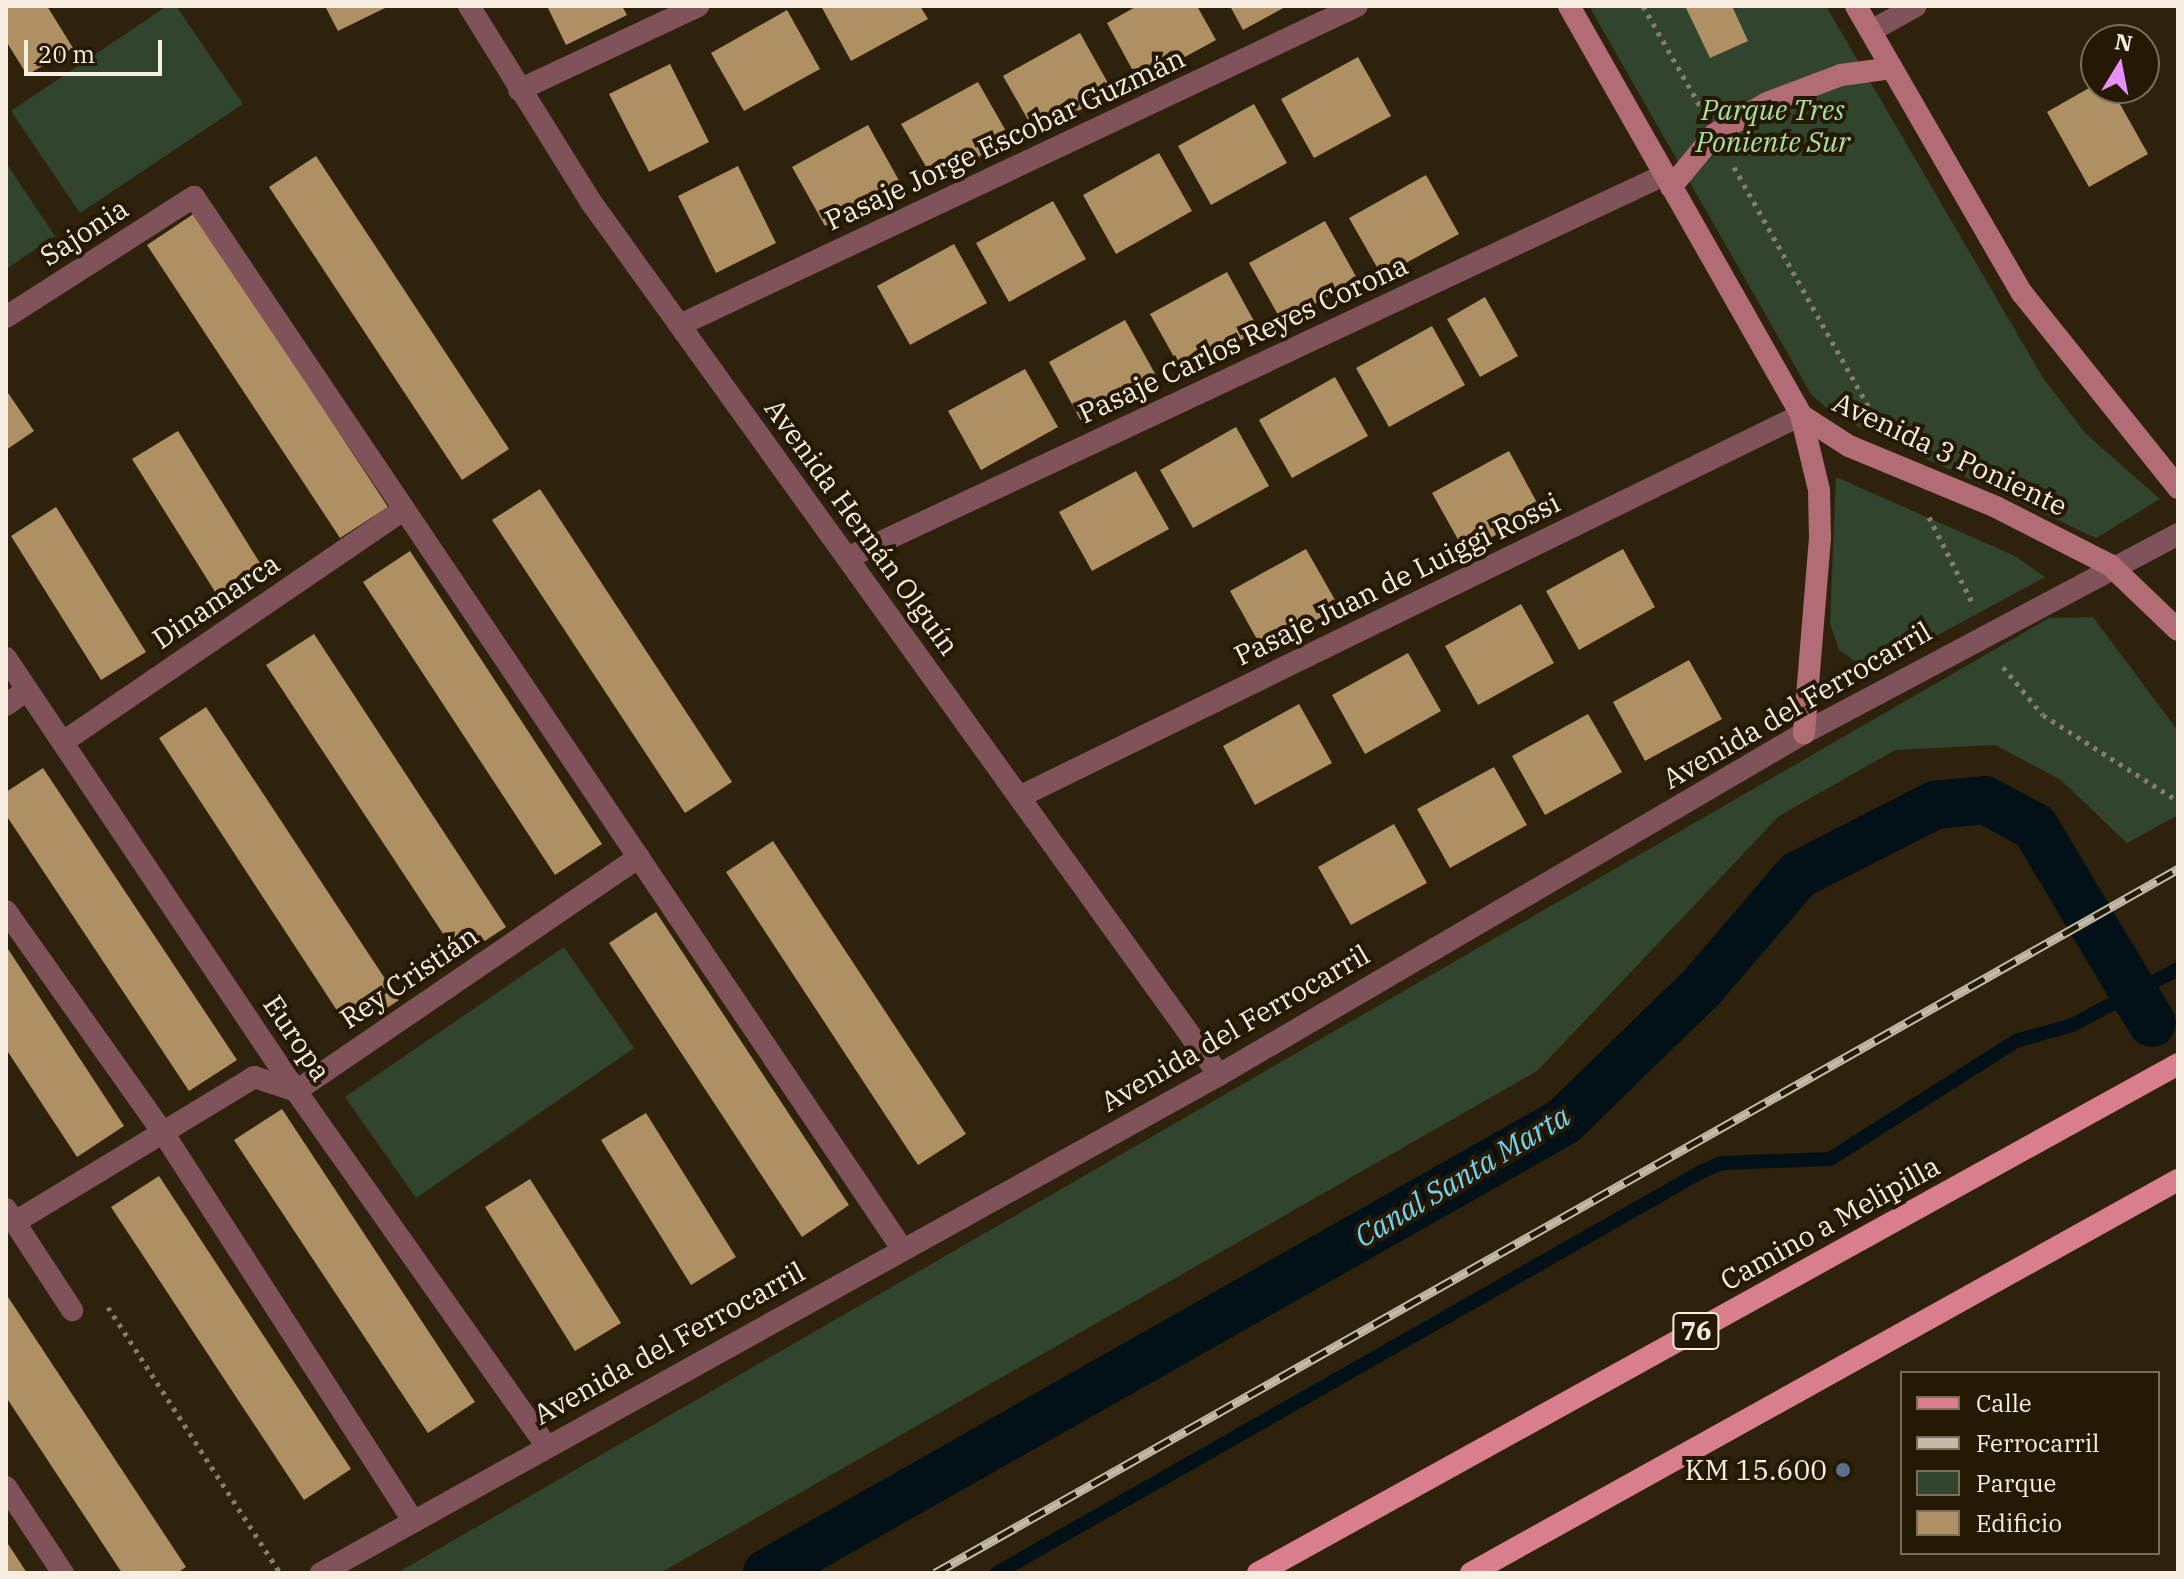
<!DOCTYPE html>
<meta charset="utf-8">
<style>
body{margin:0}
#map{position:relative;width:2184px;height:1579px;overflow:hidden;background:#2f220c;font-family:"IBM Plex Serif",serif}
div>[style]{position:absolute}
.green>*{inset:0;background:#31452e}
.stream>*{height:14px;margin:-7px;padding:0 7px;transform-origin:7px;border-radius:7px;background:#011117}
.canal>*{height:48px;margin:-24px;padding:0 24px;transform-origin:24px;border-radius:24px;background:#011117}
.building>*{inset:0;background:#ae9062}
.path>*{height:5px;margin-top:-2.5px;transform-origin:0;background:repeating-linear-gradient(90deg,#877c6a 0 4px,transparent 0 10px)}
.minor>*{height:22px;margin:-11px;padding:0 11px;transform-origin:11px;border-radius:11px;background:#7f5359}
.tertiary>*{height:22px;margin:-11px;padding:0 11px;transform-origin:11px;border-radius:11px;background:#7f5359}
.secondary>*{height:22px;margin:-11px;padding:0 11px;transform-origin:11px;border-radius:11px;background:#b16c75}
.primary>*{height:22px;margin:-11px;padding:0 11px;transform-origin:11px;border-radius:11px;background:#d87e8c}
.rail>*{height:9px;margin-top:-4.5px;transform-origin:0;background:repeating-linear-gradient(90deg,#251904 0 18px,#c4baaa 0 36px);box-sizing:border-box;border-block:2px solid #c4baaa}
.dots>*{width:22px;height:22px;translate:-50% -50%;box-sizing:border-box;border:4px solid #251904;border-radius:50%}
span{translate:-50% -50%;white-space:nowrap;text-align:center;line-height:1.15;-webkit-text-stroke:8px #251904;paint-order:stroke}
.shield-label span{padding:2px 6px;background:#251904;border:2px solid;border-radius:6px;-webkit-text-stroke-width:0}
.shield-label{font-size:26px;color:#f7eee1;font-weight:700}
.park-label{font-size:28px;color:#a8de9f;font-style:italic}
.street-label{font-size:28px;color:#f7eee1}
.poi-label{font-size:28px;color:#f7eee1}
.right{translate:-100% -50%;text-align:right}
.water-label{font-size:30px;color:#71d3f1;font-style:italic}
.frame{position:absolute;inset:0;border:8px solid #f7eee1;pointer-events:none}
.legend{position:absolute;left:1900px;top:1371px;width:260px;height:184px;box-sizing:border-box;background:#251904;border:2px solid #796e5c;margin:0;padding:10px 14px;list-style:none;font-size:24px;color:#f7eee1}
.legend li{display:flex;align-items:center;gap:16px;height:40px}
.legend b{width:40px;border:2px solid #796e5c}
.north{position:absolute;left:2080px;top:24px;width:80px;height:80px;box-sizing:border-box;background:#251904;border:2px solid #796e5c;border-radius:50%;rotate:10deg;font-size:22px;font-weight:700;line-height:32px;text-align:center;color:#f7eee1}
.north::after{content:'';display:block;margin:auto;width:28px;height:36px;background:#e98efe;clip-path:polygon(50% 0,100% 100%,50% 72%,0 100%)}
.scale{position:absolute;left:24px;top:40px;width:138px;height:36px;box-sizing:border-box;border:4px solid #f7eee1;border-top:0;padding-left:10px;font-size:24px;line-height:28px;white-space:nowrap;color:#f7eee1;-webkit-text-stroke:6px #251904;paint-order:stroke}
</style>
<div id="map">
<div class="green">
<i style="clip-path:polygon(167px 6px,176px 6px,243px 104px,80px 213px,11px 111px)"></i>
<i style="clip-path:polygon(1589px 6px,1826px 6px,2043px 378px,2086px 434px,2160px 499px,2096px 538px,1835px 416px,1811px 394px)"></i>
<i style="clip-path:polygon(6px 163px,55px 236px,6px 269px)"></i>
<i style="clip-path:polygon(1836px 477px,2015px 556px,2045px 577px,1888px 662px,1861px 665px,1839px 650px,1830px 624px)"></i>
<i style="clip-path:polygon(2093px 617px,2178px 731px,2178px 815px,2127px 843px,2061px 780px,1995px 745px,1895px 750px,1779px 816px,1537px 1071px,660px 1573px,397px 1573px,2049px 618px)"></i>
<i style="clip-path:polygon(564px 947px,634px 1048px,416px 1198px,345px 1097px)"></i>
</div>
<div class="stream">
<i style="left:997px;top:1573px;width:808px;rotate:-29.67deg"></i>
<i style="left:1699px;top:1173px;width:24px;rotate:-24deg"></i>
<i style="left:1721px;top:1163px;width:109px;rotate:-2.1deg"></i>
<i style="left:1830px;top:1159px;width:220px;rotate:-32.4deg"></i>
<i style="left:2016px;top:1041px;width:58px;rotate:-15.9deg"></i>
<i style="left:2072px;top:1025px;width:120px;rotate:-27.8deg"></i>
</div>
<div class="canal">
<i style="left:767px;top:1573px;width:915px;rotate:-29.54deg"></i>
<i style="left:1563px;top:1122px;width:192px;rotate:-44.2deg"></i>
<i style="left:1701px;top:988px;width:149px;rotate:-49.4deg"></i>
<i style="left:1798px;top:875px;width:154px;rotate:-27.1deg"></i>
<i style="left:1935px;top:805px;width:50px;rotate:-5.7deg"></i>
<i style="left:1985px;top:800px;width:57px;rotate:28.4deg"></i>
<i style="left:2035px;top:827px;width:228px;rotate:59.2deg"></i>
</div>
<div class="building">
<i style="clip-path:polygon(6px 6px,47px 6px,73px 48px,27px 75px,6px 41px)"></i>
<i style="clip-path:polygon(325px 6px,389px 6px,338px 31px)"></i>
<i style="clip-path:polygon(547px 6px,622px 6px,627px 15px,566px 45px)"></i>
<i style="clip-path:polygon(821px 6px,920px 6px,928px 19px,851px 61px)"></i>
<i style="clip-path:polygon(1137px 6px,1197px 6px,1216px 40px,1139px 82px,1107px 23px)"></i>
<i style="clip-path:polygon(1230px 6px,1287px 6px,1243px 30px)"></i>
<i style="clip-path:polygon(1732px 6px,1748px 41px,1710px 58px,1686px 8px)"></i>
<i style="clip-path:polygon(787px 10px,820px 69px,744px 111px,711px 53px)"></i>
<i style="clip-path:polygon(1080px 33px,1113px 92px,1036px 134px,1003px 76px)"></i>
<i style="clip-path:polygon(1358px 57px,1391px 116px,1314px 158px,1281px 99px)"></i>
<i style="clip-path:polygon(670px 64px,709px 142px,649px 172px,609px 94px)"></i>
<i style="clip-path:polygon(978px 82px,1011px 140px,935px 182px,901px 124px)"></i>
<i style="clip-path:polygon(2096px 84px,2111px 88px,2148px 154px,2089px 187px,2047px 112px)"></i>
<i style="clip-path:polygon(1254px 104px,1287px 163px,1211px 205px,1178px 146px)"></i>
<i style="clip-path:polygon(868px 125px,901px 184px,825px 226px,792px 167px)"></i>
<i style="clip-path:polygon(1159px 153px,1192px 211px,1116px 254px,1083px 195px)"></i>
<i style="clip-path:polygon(316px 156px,509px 449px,462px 480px,269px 187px)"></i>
<i style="clip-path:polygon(738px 166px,776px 243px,716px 273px,678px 196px)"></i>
<i style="clip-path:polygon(1426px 175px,1459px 234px,1382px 276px,1349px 218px)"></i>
<i style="clip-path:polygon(1053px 201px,1086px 259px,1009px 302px,976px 243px)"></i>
<i style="clip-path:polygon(195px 213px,388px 507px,340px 538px,147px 245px)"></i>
<i style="clip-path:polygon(1325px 221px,1358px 280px,1282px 322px,1249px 263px)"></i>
<i style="clip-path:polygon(954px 244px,987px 303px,910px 345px,877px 286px)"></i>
<i style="clip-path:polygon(1227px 272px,1259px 330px,1183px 373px,1150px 314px)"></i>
<i style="clip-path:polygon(1485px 297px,1518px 356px,1480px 377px,1447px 319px)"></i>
<i style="clip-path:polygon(1125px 320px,1158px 379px,1081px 421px,1049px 362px)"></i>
<i style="clip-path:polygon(1432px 326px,1465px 385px,1389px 427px,1356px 368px)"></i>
<i style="clip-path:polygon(1025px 369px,1058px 427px,981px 470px,948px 411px)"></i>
<i style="clip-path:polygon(1335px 377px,1368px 436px,1292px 478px,1259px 420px)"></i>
<i style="clip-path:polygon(6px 390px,34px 431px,6px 450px)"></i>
<i style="clip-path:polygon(1236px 427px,1269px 486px,1193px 528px,1160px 470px)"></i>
<i style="clip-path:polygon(178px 431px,268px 576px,222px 603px,132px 459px)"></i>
<i style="clip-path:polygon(1509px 451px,1541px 510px,1465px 552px,1432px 493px)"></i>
<i style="clip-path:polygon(1136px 471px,1169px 529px,1092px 571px,1059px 512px)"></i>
<i style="clip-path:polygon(540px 489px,732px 782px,685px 813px,492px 520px)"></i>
<i style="clip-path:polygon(56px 507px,146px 652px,101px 680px,11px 536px)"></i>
<i style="clip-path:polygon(1306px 549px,1339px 607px,1263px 650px,1230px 591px)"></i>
<i style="clip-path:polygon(1623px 549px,1655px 607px,1579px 650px,1546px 591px)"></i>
<i style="clip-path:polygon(410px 551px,602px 844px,555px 875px,363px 582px)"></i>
<i style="clip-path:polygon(1521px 604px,1554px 663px,1478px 705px,1445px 646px)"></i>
<i style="clip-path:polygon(314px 634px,506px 927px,459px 958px,266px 665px)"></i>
<i style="clip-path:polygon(1408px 653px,1441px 711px,1365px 754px,1332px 695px)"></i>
<i style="clip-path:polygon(1689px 660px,1722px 719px,1645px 761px,1613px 702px)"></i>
<i style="clip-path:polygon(1299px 704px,1332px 763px,1255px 805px,1223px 746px)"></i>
<i style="clip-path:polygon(206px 707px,399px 1000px,351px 1032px,159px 738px)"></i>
<i style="clip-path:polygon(1588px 714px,1622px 772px,1545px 815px,1512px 756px)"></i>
<i style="clip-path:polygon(1494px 767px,1527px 825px,1450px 868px,1417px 809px)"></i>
<i style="clip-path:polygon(43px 768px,237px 1060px,189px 1091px,6px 815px,6px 792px)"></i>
<i style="clip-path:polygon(1394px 824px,1427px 883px,1351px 925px,1318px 867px)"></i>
<i style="clip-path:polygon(773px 841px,966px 1134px,918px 1165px,726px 872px)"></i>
<i style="clip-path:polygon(656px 912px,849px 1205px,802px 1237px,609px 943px)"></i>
<i style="clip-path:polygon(6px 946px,124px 1126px,77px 1157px,6px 1049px)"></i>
<i style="clip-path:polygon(282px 1109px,475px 1402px,428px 1433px,234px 1140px)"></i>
<i style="clip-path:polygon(646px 1113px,736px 1257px,691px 1285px,601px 1140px)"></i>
<i style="clip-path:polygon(159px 1176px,351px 1469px,304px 1500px,111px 1207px)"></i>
<i style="clip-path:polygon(530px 1179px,621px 1323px,575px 1351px,485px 1207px)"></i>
<i style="clip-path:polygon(6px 1294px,186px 1567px,177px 1573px,122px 1573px,6px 1397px)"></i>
<i style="clip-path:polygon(6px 1541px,27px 1573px,6px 1573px)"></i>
</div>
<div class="path">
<i style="left:1643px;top:6px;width:115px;rotate:60.3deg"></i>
<i style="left:1734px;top:167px;width:290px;rotate:60.7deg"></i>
<i style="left:1929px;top:517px;width:97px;rotate:63.2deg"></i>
<i style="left:2003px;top:667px;width:62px;rotate:50.2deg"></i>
<i style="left:2043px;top:715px;width:160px;rotate:32.5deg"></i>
<i style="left:108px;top:1307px;width:317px;rotate:57.1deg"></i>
</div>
<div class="minor">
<i style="left:469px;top:6px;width:231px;rotate:58.1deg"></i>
<i style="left:591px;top:202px;width:1075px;rotate:54.27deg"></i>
<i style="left:1871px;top:31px;width:51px;rotate:-29.1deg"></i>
<i style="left:519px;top:90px;width:198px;rotate:-25.1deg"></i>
<i style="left:6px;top:317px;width:223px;rotate:-32.6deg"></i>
<i style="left:194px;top:197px;width:1266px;rotate:56.05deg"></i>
<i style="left:680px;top:325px;width:748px;rotate:-25.23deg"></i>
<i style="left:847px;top:558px;width:902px;rotate:-25.12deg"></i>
<i style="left:6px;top:658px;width:521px;rotate:56.19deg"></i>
<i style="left:296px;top:1091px;width:436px;rotate:54.8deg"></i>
<i style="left:6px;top:705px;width:26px;rotate:-36deg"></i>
<i style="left:63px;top:742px;width:412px;rotate:-34.3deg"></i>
<i style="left:1019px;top:797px;width:870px;rotate:-26.04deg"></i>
<i style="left:6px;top:911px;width:270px;rotate:54.7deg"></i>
<i style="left:162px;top:1131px;width:465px;rotate:57.2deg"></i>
<i style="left:6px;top:1209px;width:121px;rotate:56.8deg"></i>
<i style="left:15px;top:1222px;width:280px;rotate:-31.2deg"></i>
<i style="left:254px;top:1077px;width:44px;rotate:18.4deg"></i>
<i style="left:296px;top:1091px;width:415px;rotate:-34.3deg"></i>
<i style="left:6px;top:1487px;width:103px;rotate:56.5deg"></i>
</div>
<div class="tertiary">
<i style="left:321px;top:1573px;width:1027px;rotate:-29.01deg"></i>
<i style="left:1219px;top:1075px;width:678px;rotate:-30.31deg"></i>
<i style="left:1804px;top:733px;width:424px;rotate:-28deg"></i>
</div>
<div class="secondary">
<i style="left:1569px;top:6px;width:470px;rotate:60.4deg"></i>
<i style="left:1801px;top:415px;width:57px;rotate:32.9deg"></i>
<i style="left:1849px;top:446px;width:159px;rotate:22.5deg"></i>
<i style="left:1996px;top:507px;width:128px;rotate:27deg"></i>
<i style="left:2110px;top:565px;width:94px;rotate:43.7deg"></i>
<i style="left:1856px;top:6px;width:332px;rotate:60deg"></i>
<i style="left:2022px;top:293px;width:250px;rotate:51.3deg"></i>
<i style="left:1671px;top:187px;width:69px;rotate:-50.3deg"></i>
<i style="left:1715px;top:134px;width:61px;rotate:-30.8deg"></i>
<i style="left:1767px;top:103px;width:79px;rotate:-20.7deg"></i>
<i style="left:1841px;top:75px;width:51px;rotate:-7.8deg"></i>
<i style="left:1801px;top:415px;width:77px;rotate:76.5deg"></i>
<i style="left:1819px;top:490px;width:48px;rotate:88.8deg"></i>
<i style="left:1820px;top:538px;width:196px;rotate:94.7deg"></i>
</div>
<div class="primary">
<i style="left:1258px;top:1573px;width:1051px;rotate:-28.95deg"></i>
<i style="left:1471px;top:1573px;width:809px;rotate:-29.07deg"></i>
</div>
<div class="rail">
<i style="left:935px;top:1573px;width:1429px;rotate:-29.53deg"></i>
</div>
<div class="dots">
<i style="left:1843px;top:1470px;background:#5c6f8a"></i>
</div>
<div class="shield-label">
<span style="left:1696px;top:1331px">76</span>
</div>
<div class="park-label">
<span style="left:1773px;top:126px">Parque Tres<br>Poniente Sur</span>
</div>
<div class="street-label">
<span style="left:1005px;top:139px;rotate:-25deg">Pasaje Jorge Escobar Guzmán</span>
<span style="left:84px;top:232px;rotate:-33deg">Sajonia</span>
<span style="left:1243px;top:339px;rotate:-25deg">Pasaje Carlos Reyes Corona</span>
<span style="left:1950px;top:454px;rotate:25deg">Avenida 3 Poniente</span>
<span style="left:862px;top:527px;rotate:54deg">Avenida Hernán Olguín</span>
<span style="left:1397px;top:579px;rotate:-26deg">Pasaje Juan de Luiggi Rossi</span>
<span style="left:216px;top:601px;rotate:-34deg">Dinamarca</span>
<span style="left:1797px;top:705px;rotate:-30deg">Avenida del Ferrocarril</span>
<span style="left:409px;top:977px;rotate:-34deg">Rey Cristián</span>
<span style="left:1235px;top:1028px;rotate:-30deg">Avenida del Ferrocarril</span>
<span style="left:297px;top:1038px;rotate:56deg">Europa</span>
<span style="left:1830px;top:1223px;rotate:-29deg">Camino a Melipilla</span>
<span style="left:669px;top:1343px;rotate:-29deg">Avenida del Ferrocarril</span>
</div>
<div class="poi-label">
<span class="right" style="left:1827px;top:1470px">KM 15.600</span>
</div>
<div class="water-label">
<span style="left:1462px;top:1176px;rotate:-31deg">Canal Santa Marta</span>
</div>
<div class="frame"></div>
<ul class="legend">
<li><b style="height:10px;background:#d87e8c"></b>Calle</li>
<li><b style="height:10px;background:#c4baaa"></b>Ferrocarril</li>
<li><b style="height:22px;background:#31452e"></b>Parque</li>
<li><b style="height:22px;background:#ae9062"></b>Edificio</li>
</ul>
<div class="north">N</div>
<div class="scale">20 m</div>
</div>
